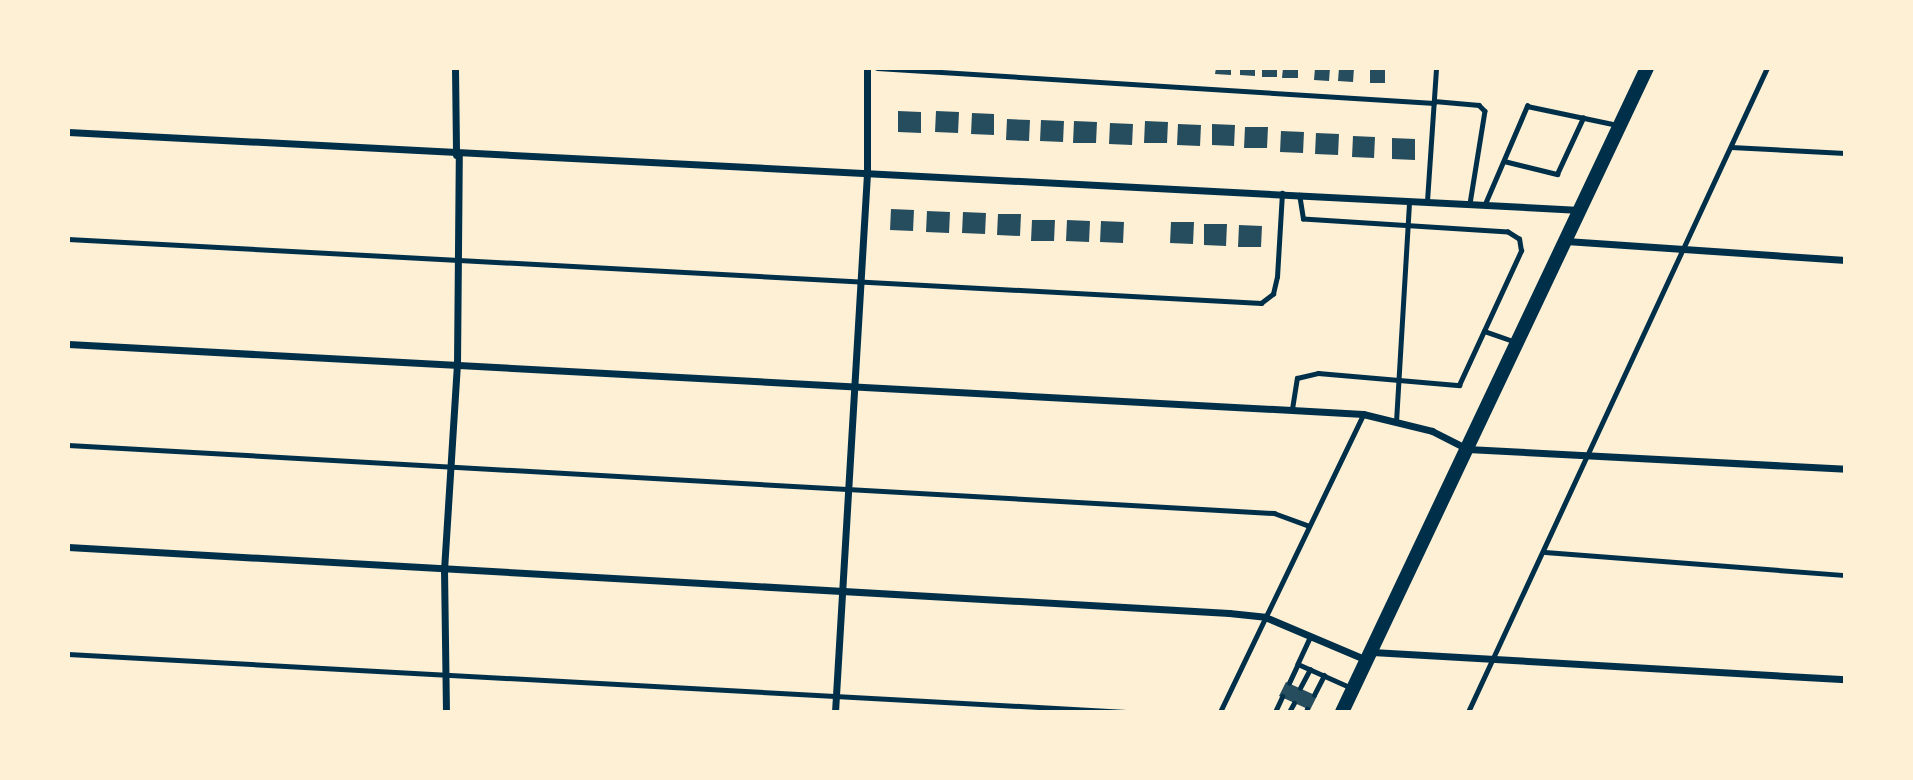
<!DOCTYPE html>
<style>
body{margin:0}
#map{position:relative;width:1913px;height:780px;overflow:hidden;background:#fdf0d5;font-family:Jost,sans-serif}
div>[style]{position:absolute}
.building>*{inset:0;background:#264d5e}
.service>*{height:4.5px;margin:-2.25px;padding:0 2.25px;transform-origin:2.25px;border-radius:2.25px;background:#003049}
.minor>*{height:7px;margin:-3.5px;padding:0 3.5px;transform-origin:3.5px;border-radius:3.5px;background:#003049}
.primary>*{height:14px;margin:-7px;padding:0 7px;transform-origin:7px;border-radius:7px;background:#003049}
span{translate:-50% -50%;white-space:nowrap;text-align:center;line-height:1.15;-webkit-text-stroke:5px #fdf0d5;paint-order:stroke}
.frame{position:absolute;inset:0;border:70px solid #fdf0d5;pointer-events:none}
</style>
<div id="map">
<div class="building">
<i style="clip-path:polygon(1216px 68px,1231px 68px,1231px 75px,1215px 74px)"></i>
<i style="clip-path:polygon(1240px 68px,1255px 68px,1255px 76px,1240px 75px)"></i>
<i style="clip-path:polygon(1262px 68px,1277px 68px,1277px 77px,1262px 77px)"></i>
<i style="clip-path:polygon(1283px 68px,1298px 68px,1298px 78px,1282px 78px)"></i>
<i style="clip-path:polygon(1315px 68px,1330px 68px,1329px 81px,1314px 80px)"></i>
<i style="clip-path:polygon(1339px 68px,1354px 68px,1353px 82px,1338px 81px)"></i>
<i style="clip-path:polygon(1370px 68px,1385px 69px,1385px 83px,1370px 83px)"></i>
<i style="clip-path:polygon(898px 111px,921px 112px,921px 133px,898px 132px)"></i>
<i style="clip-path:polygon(936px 111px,959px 112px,958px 133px,935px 132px)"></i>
<i style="clip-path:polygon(972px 113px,994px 114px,994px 135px,971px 134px)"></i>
<i style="clip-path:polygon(1007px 119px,1030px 120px,1029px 141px,1006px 140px)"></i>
<i style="clip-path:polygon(1041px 120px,1064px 121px,1063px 142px,1040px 141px)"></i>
<i style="clip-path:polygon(1074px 121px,1097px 122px,1096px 143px,1073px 143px)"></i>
<i style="clip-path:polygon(1145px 121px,1168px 122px,1167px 143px,1144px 143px)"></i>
<i style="clip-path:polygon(1110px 123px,1133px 124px,1132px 145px,1109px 144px)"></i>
<i style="clip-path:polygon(1178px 124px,1201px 125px,1200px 146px,1177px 145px)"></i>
<i style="clip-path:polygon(1212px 124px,1235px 125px,1234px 146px,1212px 145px)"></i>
<i style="clip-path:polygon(1245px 127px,1268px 127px,1267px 148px,1244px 148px)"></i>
<i style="clip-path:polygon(1281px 131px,1304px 132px,1303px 153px,1280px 152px)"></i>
<i style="clip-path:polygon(1316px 133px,1339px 134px,1338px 155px,1315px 154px)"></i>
<i style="clip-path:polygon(1353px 136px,1375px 137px,1374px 158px,1352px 157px)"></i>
<i style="clip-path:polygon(1392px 138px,1415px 139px,1415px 160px,1392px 159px)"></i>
<i style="clip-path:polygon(891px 209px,914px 210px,913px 231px,890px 230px)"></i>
<i style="clip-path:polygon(927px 211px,950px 212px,949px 233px,926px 232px)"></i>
<i style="clip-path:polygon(963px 212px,986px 213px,985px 234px,962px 233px)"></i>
<i style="clip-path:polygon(998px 214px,1021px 214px,1020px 236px,997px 235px)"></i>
<i style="clip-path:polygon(1032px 220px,1055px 220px,1054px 241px,1031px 241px)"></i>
<i style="clip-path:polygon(1067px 220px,1090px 221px,1089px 242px,1066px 241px)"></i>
<i style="clip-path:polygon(1101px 221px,1124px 222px,1123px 243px,1100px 242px)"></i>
<i style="clip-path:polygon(1171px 222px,1194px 222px,1193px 244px,1170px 243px)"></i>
<i style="clip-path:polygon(1204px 224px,1227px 224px,1226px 246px,1204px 245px)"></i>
<i style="clip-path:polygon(1239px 225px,1262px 226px,1261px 247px,1238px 247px)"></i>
<i style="clip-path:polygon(1286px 682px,1317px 696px,1310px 710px,1279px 696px)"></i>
</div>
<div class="service">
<i style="left:877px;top:68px;width:558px;rotate:3.6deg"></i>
<i style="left:1434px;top:101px;width:45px;rotate:5.1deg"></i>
<i style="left:1479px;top:105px;width:8px;rotate:45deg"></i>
<i style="left:1485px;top:111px;width:94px;rotate:99.2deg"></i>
<i style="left:1731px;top:147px;width:114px;rotate:3deg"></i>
<i style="left:1504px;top:161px;width:55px;rotate:13.8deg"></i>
<i style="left:1557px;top:174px;width:62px;rotate:-65.1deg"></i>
<i style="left:1427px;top:201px;width:133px;rotate:-86.1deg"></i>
<i style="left:1485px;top:204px;width:107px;rotate:-66.8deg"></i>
<i style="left:1527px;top:106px;width:92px;rotate:11.9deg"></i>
<i style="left:68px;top:239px;width:1195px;rotate:3.07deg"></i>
<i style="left:1261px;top:303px;width:15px;rotate:-37deg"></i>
<i style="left:1273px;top:294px;width:17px;rotate:-77deg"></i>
<i style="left:1277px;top:277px;width:84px;rotate:-86.6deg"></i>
<i style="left:1484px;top:331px;width:31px;rotate:19deg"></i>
<i style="left:1292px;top:409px;width:31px;rotate:-81deg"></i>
<i style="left:1297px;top:378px;width:22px;rotate:-13deg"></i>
<i style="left:1318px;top:373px;width:142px;rotate:4.9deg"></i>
<i style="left:1459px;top:385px;width:148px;rotate:-65.2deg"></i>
<i style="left:1521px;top:251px;width:12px;rotate:-99deg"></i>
<i style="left:1519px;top:239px;width:13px;rotate:-148deg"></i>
<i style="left:1508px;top:232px;width:205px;rotate:-176.4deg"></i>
<i style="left:1303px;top:219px;width:24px;rotate:-99deg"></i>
<i style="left:1396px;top:422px;width:221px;rotate:-86.6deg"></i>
<i style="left:68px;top:445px;width:1208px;rotate:3.23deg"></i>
<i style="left:1274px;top:513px;width:37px;rotate:20deg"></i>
<i style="left:1545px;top:552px;width:301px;rotate:4.4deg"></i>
<i style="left:1311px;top:636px;width:31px;rotate:115deg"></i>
<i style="left:1298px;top:664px;width:59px;rotate:24deg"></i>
<i style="left:68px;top:654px;width:1064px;rotate:3.13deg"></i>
<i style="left:1289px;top:683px;width:21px;rotate:-65deg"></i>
<i style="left:1300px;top:688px;width:21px;rotate:-62deg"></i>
<i style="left:1314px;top:695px;width:22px;rotate:-63deg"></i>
<i style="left:1220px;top:712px;width:330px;rotate:-64.3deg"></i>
<i style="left:1275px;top:712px;width:17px;rotate:-65deg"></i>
<i style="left:1289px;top:712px;width:10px;rotate:-61deg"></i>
<i style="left:1306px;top:712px;width:3px;rotate:-72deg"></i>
<i style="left:1468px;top:712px;width:710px;rotate:-65.1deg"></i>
</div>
<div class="minor">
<i style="left:455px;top:68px;width:87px;rotate:89.3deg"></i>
<i style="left:68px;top:132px;width:1514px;rotate:2.95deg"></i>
<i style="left:1566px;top:241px;width:280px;rotate:3.9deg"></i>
<i style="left:68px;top:344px;width:1297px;rotate:3.09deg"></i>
<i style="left:1363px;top:414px;width:71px;rotate:13.8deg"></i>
<i style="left:1432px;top:431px;width:39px;rotate:27deg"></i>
<i style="left:1467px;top:449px;width:379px;rotate:3deg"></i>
<i style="left:68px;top:547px;width:1163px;rotate:3.25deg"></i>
<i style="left:1229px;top:613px;width:36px;rotate:6deg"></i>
<i style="left:1265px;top:617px;width:111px;rotate:22.9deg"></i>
<i style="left:1372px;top:652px;width:474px;rotate:3.3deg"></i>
<i style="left:446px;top:712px;width:142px;rotate:-90.8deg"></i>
<i style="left:444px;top:570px;width:206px;rotate:-86.4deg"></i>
<i style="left:457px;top:364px;width:209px;rotate:-89.5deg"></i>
<i style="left:835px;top:712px;width:540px;rotate:-86.6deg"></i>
<i style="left:867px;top:173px;width:105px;rotate:-90deg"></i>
</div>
<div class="primary">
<i style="left:1342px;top:712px;width:713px;rotate:-64.66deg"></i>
</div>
<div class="frame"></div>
</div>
